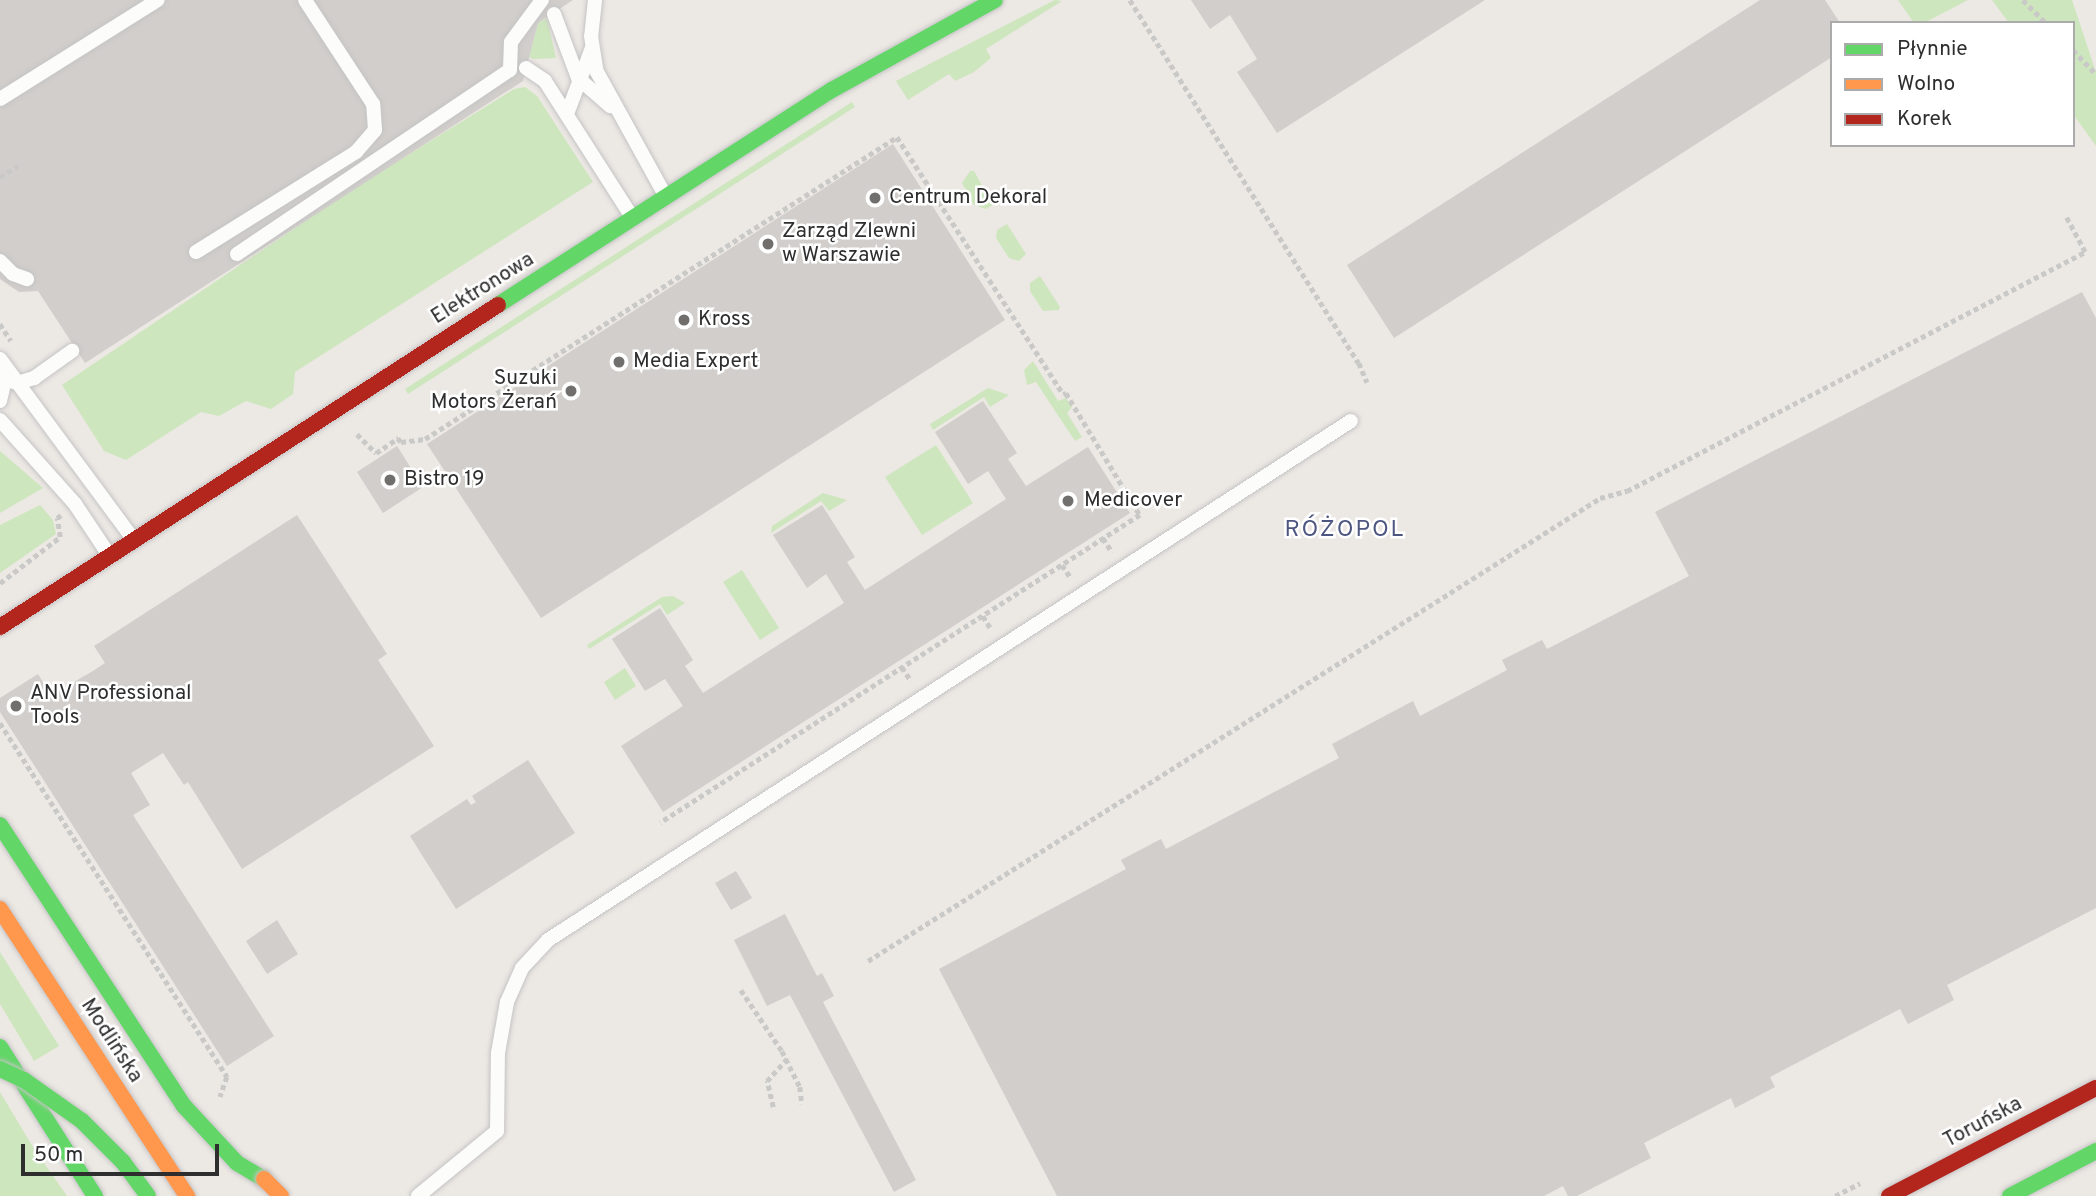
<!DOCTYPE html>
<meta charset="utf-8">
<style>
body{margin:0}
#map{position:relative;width:2096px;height:1196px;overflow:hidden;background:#ece8e4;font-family:Overpass,sans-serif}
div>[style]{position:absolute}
.green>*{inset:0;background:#cee6be}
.building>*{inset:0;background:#d1cecb}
.path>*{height:4.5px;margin-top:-2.25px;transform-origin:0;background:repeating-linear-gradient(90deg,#c9c9c8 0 5px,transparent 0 8.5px)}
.roads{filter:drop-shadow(0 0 2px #c5c4c5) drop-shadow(0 0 2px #c5c4c5)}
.lane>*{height:14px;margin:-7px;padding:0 7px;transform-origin:7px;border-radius:7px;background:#fcfcfb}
.fast>*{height:16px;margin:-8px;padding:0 8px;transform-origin:8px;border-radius:8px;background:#63d668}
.slow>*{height:16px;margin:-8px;padding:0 8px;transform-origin:8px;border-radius:8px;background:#ff974d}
.jam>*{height:16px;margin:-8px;padding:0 8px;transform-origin:8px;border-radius:8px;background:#b3261e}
.bridges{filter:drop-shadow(0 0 2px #c6c5c4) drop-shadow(0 0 2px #c6c5c4)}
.fast-bridge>*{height:16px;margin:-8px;padding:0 8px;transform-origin:8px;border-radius:8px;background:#63d668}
.slow-bridge>*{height:16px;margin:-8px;padding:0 8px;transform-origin:8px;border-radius:8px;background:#ff974d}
.dots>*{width:19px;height:19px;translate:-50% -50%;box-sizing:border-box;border:4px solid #fff;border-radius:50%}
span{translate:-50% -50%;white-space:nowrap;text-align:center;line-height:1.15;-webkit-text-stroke:5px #fff;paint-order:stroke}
.poi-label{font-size:21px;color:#2e2e2e}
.left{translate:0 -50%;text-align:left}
.right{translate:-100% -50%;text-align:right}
.street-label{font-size:21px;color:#2e2e2e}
.neighbourhood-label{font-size:23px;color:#4d5680;letter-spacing:2px}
.legend{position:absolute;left:1830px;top:21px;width:245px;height:126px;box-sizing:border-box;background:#fff;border:2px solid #ababab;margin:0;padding:9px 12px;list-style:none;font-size:21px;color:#2e2e2e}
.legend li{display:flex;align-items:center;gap:14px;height:35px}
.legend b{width:35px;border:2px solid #ababab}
.scale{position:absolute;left:21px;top:1144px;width:198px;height:32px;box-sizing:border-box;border:4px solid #2e2e2e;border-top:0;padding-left:9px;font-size:21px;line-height:24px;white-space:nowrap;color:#2e2e2e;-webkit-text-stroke:5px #fff;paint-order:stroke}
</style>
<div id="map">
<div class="green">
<i style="clip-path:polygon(1055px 0,1062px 1px,986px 49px,991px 58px,974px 72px,955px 81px,949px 74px,908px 100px,896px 81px)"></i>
<i style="clip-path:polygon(1898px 0,1968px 0,1924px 23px,1914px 23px)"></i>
<i style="clip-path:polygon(1992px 0,2072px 0,2096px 72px,2096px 146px,2073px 114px,2073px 23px,2009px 23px)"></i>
<i style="clip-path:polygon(547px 18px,556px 58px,534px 59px,529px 57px,538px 23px)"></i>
<i style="clip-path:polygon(525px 87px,537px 96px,593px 182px,295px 372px,293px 394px,271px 409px,246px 401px,219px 416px,201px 412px,126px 460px,104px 451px,62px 385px,347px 193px,514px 89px)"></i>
<i style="clip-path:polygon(852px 102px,855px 107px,408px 394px,405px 389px)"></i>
<i style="clip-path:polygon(970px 171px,974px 171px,993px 205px,986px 209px,974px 205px,962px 183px)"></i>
<i style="clip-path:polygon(1007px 224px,1026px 254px,1019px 261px,1009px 258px,996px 238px,997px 230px)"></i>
<i style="clip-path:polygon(1040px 276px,1060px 307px,1059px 310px,1043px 311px,1030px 291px,1030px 283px)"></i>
<i style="clip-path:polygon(1033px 361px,1058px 401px,1066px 398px,1072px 407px,1067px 413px,1082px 437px,1075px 441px,1036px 382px,1027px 385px,1024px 370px)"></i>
<i style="clip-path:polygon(988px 388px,1009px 395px,990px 407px,984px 397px,933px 430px,930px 424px)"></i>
<i style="clip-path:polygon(936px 445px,973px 503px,922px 535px,885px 477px)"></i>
<i style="clip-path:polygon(0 451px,43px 488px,0 513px)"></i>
<i style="clip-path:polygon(823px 493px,847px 500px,829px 511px,821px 501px,771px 533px,772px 526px)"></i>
<i style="clip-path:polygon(40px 505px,53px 520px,56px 534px,0 573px,0 525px)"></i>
<i style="clip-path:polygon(742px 570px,779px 628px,760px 640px,723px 582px)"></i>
<i style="clip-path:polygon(673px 596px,685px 603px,667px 615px,660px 604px,589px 649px,587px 645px,662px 597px)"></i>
<i style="clip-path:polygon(625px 668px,636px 686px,615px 700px,604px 682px)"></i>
<i style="clip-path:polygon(0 952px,59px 1046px,34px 1061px,0 1004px)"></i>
<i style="clip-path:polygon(0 1092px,33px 1147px,67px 1196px,0 1196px)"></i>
</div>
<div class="building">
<i style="clip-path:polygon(0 0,573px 0,538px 23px,523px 81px,85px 363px,38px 291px,19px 292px,0 279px)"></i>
<i style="clip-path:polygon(1191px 0,1485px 0,1277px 133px,1237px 72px,1257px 59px,1230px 15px,1210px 29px)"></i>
<i style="clip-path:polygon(1760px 0,1825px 0,1840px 23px,1832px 23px,1832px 57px,1394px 338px,1347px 265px)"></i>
<i style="clip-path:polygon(893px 144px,1005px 320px,541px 618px,427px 444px)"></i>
<i style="clip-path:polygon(2082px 292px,2096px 318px,2096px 908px,1947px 985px,1954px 1000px,1908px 1024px,1900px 1009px,1770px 1077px,1775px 1087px,1735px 1108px,1731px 1098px,1644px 1143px,1651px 1158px,1577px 1196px,1568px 1196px,1563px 1186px,1544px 1196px,1057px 1196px,939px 969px,1126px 869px,1121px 860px,1161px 839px,1166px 849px,1339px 758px,1332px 744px,1413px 701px,1420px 716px,1507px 670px,1502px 660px,1542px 640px,1547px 649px,1689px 576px,1655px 512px)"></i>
<i style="clip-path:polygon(983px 401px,1017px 453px,1008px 459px,1026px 486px,1088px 447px,1130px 513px,663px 812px,621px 746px,683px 706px,665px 679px,645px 691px,612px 639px,660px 608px,693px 660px,685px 666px,703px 693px,844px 603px,826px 574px,807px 588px,773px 535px,822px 505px,855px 557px,847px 562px,865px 590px,1006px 499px,988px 471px,968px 484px,935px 432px)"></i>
<i style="clip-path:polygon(397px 446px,423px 487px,383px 513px,357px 472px)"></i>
<i style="clip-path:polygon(297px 515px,387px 654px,378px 660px,434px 746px,242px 869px,188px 782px,184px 785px,163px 753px,131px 773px,150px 805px,133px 815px,274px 1036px,227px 1066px,0 712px,0 698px,38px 674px,51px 695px,93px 671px,105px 663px,94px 646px)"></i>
<i style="clip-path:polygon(528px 760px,575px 833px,456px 909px,410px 836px,467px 799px,471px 805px,476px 802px,472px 796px)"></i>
<i style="clip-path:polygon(736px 871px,752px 898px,731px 910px,715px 883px)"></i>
<i style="clip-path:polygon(785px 914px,817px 976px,822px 973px,834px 996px,823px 1002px,916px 1180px,894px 1192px,790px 995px,767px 1006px,734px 940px)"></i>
<i style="clip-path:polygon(277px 920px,298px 954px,267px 974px,246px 941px)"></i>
</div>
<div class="path">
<i style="left:1130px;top:0;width:429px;rotate:57.8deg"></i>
<i style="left:1359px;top:363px;width:21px;rotate:67deg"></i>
<i style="left:2023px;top:0;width:33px;rotate:45deg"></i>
<i style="left:2073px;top:50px;width:33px;rotate:46deg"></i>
<i style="left:0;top:177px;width:26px;rotate:-32deg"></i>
<i style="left:0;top:324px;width:20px;rotate:57deg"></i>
<i style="left:357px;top:434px;width:27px;rotate:45deg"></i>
<i style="left:376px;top:453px;width:27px;rotate:-34deg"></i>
<i style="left:398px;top:438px;width:5px;rotate:53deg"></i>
<i style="left:401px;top:442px;width:24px;rotate:-7deg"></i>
<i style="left:425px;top:439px;width:560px;rotate:-32.61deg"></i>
<i style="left:897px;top:137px;width:306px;rotate:57.1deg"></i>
<i style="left:1063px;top:394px;width:3px;rotate:-18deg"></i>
<i style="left:1066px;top:393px;width:143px;rotate:58.8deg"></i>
<i style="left:1140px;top:515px;width:570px;rotate:147.31deg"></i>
<i style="left:1103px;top:538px;width:17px;rotate:57deg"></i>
<i style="left:1062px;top:565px;width:16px;rotate:55deg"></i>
<i style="left:0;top:583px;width:76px;rotate:-37.5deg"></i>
<i style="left:60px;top:537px;width:19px;rotate:-99deg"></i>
<i style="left:57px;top:518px;width:5px;rotate:-37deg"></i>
<i style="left:983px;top:616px;width:15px;rotate:58deg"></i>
<i style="left:902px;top:667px;width:17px;rotate:57deg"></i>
<i style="left:0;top:723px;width:421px;rotate:57.3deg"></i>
<i style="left:227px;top:1077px;width:21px;rotate:109deg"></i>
<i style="left:868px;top:961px;width:866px;rotate:-32.31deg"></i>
<i style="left:1600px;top:498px;width:28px;rotate:-15deg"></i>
<i style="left:1627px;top:491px;width:517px;rotate:-27.56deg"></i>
<i style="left:2085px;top:252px;width:42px;rotate:-118.4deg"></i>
<i style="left:741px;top:990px;width:73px;rotate:56.1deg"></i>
<i style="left:782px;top:1051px;width:40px;rotate:63.4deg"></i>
<i style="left:800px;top:1087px;width:17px;rotate:83deg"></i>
<i style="left:773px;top:1107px;width:27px;rotate:-103deg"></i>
<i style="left:767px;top:1081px;width:30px;rotate:-48deg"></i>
<i style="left:1835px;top:1196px;width:28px;rotate:-27deg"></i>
</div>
<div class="roads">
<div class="lane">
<i style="left:595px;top:0;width:36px;rotate:96deg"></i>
<i style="left:591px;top:36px;width:36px;rotate:81deg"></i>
<i style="left:597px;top:72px;width:141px;rotate:61.1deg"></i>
<i style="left:554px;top:14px;width:68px;rotate:69.4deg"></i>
<i style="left:578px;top:78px;width:43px;rotate:41.2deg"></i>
<i style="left:526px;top:68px;width:23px;rotate:34deg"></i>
<i style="left:545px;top:81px;width:161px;rotate:57.4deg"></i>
<i style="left:0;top:99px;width:186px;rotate:-32.1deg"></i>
<i style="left:567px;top:114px;width:71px;rotate:-69.3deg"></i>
<i style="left:196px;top:252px;width:189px;rotate:-32deg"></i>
<i style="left:356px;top:152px;width:29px;rotate:-49deg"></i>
<i style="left:375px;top:130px;width:26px;rotate:-94deg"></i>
<i style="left:373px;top:104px;width:124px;rotate:-123.2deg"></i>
<i style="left:237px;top:254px;width:329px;rotate:-34deg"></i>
<i style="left:510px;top:70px;width:28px;rotate:-88deg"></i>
<i style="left:511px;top:42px;width:52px;rotate:-53.6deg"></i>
<i style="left:0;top:261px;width:18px;rotate:45deg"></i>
<i style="left:13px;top:274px;width:15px;rotate:20deg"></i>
<i style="left:0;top:359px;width:224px;rotate:53.5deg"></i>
<i style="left:0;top:378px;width:18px;rotate:16deg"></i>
<i style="left:17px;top:383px;width:18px;rotate:-16deg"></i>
<i style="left:34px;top:378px;width:47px;rotate:-35.4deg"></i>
<i style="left:0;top:401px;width:26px;rotate:-77deg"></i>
<i style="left:0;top:420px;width:113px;rotate:48.2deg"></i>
<i style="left:75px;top:504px;width:61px;rotate:56.3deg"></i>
<i style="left:418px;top:1196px;width:102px;rotate:-39.4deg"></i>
<i style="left:497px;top:1131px;width:78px;rotate:-89.3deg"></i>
<i style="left:498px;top:1053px;width:52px;rotate:-80deg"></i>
<i style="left:507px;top:1002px;width:37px;rotate:-66deg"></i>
<i style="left:522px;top:968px;width:38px;rotate:-47deg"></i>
<i style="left:548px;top:940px;width:956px;rotate:-32.88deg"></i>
</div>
<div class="fast">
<i style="left:498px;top:305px;width:397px;rotate:-32.8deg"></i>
<i style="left:832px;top:90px;width:186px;rotate:-28.9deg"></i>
<i style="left:0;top:825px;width:336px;rotate:56.8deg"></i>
<i style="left:184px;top:1106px;width:78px;rotate:47.1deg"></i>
<i style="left:237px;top:1163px;width:31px;rotate:31deg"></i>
<i style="left:0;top:1047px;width:177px;rotate:57.5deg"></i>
<i style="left:2010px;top:1196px;width:97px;rotate:-27.6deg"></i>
</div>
<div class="slow">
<i style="left:0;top:909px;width:343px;rotate:56.9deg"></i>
</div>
<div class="jam">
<i style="left:0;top:627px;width:593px;rotate:-32.89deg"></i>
<i style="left:1889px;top:1196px;width:233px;rotate:-27.6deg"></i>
</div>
</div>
<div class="bridges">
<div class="fast-bridge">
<i style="left:0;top:1069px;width:26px;rotate:25deg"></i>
<i style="left:24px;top:1080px;width:71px;rotate:35.3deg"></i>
<i style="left:82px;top:1121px;width:58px;rotate:45deg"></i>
<i style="left:123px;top:1162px;width:42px;rotate:53.7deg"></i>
</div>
<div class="slow-bridge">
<i style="left:264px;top:1179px;width:24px;rotate:45deg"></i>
</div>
</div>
<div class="dots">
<i style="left:875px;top:198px;background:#706f6e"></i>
<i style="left:768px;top:244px;background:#706f6e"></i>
<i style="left:684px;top:320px;background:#706f6e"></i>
<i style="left:619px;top:362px;background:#706f6e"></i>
<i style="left:571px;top:391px;background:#706f6e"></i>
<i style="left:390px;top:480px;background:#706f6e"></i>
<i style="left:1068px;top:501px;background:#706f6e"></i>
<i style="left:16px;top:706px;background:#706f6e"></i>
</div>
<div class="poi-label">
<span class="left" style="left:889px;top:198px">Centrum Dekoral</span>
<span class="left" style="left:782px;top:244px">Zarząd Zlewni<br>w Warszawie</span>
<span class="left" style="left:698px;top:320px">Kross</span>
<span class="left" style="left:633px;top:362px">Media Expert</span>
<span class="right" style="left:557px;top:391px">Suzuki<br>Motors Żerań</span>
<span class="left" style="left:404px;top:480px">Bistro 19</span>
<span class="left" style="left:1084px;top:501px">Medicover</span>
<span class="left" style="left:30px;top:706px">ANV Professional<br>Tools</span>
</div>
<div class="street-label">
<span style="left:483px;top:289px;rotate:-32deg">Elektronowa</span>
<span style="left:111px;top:1041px;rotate:57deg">Modlińska</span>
<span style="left:1983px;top:1123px;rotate:-28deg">Toruńska</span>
</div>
<div class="neighbourhood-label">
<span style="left:1345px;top:531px">RÓŻOPOL</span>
</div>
<ul class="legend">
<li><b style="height:9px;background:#63d668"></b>Płynnie</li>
<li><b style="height:9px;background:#ff974d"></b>Wolno</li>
<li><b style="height:9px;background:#b3261e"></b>Korek</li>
</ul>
<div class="scale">50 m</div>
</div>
